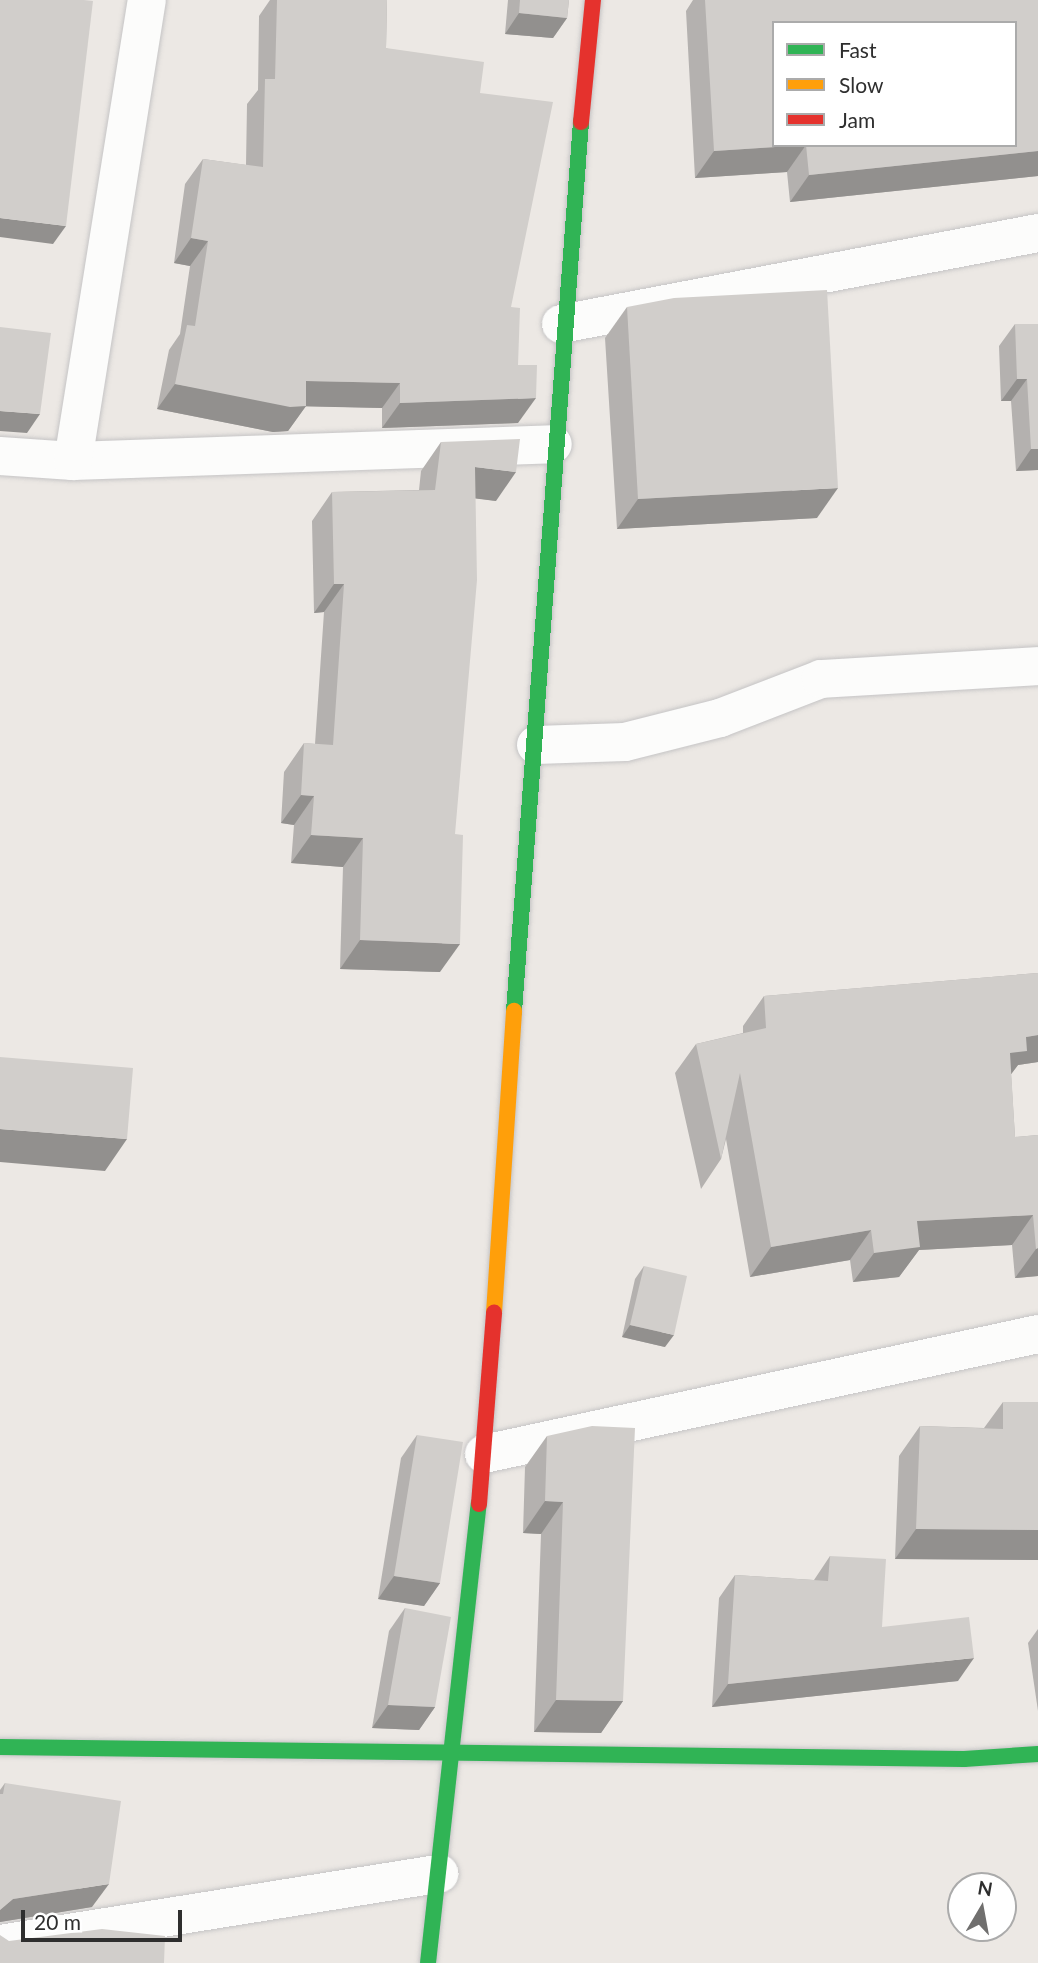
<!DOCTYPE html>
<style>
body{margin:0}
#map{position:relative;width:1038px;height:1963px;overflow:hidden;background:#ece8e4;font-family:Lato,sans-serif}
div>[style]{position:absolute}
.roads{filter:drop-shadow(0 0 2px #c5c4c5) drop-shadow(0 0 2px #c5c4c5)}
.street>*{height:38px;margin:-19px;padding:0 19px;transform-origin:19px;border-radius:19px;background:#fcfcfb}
.fast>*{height:16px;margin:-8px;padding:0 8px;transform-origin:8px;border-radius:8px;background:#30b455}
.slow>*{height:16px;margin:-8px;padding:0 8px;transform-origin:8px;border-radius:8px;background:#ff9f0a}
.jam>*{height:16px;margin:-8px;padding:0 8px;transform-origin:8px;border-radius:8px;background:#e5322d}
.wall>*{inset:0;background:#b4b1af}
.shaded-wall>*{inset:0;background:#92908e}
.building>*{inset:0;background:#d1cecb}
span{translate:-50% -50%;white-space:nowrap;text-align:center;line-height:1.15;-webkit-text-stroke:5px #fff;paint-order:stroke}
.legend{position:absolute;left:772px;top:21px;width:245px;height:126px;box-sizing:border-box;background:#fff;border:2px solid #ababab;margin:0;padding:9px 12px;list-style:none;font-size:21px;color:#2e2e2e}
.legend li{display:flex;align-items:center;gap:14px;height:35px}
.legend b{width:35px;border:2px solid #ababab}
.north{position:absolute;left:947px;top:1872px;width:70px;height:70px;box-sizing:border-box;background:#fff;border:2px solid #ababab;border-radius:50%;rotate:10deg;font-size:19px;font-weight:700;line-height:28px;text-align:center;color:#2e2e2e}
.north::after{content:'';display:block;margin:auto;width:24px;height:32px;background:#706f6e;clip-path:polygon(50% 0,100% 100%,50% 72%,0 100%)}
.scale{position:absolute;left:21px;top:1910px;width:161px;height:32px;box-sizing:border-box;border:4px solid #2e2e2e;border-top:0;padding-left:9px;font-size:21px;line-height:24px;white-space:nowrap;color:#2e2e2e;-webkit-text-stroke:5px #fff;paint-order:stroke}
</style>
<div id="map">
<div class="roads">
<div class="street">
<i style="left:561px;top:324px;width:486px;rotate:-10.8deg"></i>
<i style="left:0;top:456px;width:73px;rotate:3.9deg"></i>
<i style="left:73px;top:461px;width:480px;rotate:-2deg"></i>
<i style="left:73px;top:461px;width:467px;rotate:-80.9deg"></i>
<i style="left:536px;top:745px;width:89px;rotate:-1.9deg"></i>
<i style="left:625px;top:742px;width:98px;rotate:-14.2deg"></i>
<i style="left:720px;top:718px;width:108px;rotate:-21.1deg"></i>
<i style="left:821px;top:679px;width:217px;rotate:-3.4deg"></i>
<i style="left:484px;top:1454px;width:567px;rotate:-12.22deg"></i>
<i style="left:0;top:1944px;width:445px;rotate:-9.1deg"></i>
</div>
<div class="fast">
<i style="left:514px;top:1011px;width:892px;rotate:-85.69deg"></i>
<i style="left:0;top:1747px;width:964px;rotate:0.71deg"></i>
<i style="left:964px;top:1759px;width:74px;rotate:-3.9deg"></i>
<i style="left:428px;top:1963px;width:462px;rotate:-83.7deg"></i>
</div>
<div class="slow">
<i style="left:494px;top:1313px;width:303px;rotate:-86.2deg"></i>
</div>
<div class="jam">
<i style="left:581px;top:122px;width:123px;rotate:-84.4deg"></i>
<i style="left:479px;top:1504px;width:192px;rotate:-85.5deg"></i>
</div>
</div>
<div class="wall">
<i style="clip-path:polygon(270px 0,387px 0,386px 48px,480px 93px,511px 307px,518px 365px,518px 423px,382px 428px,382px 408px,306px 406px,288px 431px,273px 432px,157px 409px,169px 350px,180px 334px,190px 266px,174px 263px,185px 184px,203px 159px,246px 165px,247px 104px,258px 90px,259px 16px)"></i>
<i style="clip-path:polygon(508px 0,569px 0,567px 18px,553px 38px,505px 34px)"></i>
<i style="clip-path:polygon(693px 0,1038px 0,1038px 176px,790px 202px,787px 172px,695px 178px,686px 11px)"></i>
<i style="clip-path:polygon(627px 307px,817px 518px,617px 529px,605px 338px)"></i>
<i style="clip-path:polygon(1015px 324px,1038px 324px,1038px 470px,1016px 471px,1011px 401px,1001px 401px,999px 346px)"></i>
<i style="clip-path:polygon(441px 442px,496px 501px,475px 498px,440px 972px,340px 969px,343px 867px,291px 863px,294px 825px,281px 823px,284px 772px,304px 743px,315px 744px,324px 612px,314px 613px,312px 521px,332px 492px,419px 490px,421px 471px)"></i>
<i style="clip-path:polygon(1038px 973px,1038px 1062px,1018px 1065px,1011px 1074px,1015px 1137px,1038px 1135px,1038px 1276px,1015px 1278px,1012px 1245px,919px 1250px,899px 1277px,853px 1282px,850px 1260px,750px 1277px,726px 1139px,721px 1159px,701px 1189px,675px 1073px,696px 1044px,743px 1033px,743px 1026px,764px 996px)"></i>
<i style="clip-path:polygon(644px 1266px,665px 1347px,622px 1337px,635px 1279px)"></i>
<i style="clip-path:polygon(1003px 1402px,1038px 1402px,1038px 1560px,895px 1559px,899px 1456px,920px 1426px,984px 1428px)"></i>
<i style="clip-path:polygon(417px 1435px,440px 1583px,424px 1606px,378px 1599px,401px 1458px)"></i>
<i style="clip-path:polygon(547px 1436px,623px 1701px,601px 1733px,534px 1732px,541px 1534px,523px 1533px,525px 1467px)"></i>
<i style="clip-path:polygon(830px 1556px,882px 1627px,958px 1681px,712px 1707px,719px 1598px,735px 1575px,814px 1580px)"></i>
<i style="clip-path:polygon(405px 1608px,435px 1707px,419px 1730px,372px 1728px,389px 1631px)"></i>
<i style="clip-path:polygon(1038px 1629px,1038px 1711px,1028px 1643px)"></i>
<i style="clip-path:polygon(5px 1783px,92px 1907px,0 1922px,0 1790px)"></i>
</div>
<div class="shaded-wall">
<i style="clip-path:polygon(519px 13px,567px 18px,553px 38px,505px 34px)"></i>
<i style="clip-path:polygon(806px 145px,787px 172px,695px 178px,714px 151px)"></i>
<i style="clip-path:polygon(1038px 151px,1038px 176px,790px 202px,809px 175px)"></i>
<i style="clip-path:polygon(0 218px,66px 226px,53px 244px,0 237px)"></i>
<i style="clip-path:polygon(191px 238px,208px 241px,190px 266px,174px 263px)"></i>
<i style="clip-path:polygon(1017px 379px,1027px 379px,1011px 401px,1001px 401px)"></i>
<i style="clip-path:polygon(306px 381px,400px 383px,382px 408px,288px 406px)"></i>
<i style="clip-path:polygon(175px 384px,306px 406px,288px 431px,273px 432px,157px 409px)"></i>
<i style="clip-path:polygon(536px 398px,518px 423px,382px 428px,400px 403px)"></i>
<i style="clip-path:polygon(0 411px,40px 414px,27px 433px,0 431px)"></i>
<i style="clip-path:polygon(1031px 449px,1038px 449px,1038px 470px,1016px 471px)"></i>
<i style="clip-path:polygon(475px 467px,516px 472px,496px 501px,455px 496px)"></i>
<i style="clip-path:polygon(838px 488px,817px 518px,617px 529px,638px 499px)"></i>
<i style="clip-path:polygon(334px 584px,344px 584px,324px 612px,314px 613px)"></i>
<i style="clip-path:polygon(301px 795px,314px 796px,294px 825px,281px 823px)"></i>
<i style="clip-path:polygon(311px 835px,363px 838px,343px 867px,291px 863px)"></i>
<i style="clip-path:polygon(360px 940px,460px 944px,440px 972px,340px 969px)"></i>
<i style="clip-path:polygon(1038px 1035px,1038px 1062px,1018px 1065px,1006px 1081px,1010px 1053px,1026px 1037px)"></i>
<i style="clip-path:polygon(0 1129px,127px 1139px,105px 1171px,0 1162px)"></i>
<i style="clip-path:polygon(1033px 1215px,1012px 1245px,919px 1250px,899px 1277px,853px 1282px,874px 1253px,917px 1221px)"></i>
<i style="clip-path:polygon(871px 1230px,850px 1260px,750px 1277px,771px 1247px)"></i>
<i style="clip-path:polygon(1038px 1248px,1038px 1276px,1015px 1278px,1036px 1249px)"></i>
<i style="clip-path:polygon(630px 1325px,674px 1335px,665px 1347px,622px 1337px)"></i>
<i style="clip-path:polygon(545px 1501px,563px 1502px,541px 1534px,523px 1533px)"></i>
<i style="clip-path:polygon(916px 1529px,1038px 1530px,1038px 1560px,895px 1559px)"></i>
<i style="clip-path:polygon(394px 1576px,440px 1583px,424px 1606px,378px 1599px)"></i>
<i style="clip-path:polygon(974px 1658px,958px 1681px,712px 1707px,728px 1684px)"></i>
<i style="clip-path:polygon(556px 1700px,623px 1701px,601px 1733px,534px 1732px)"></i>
<i style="clip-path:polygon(388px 1705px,435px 1707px,419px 1730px,372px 1728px)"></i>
<i style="clip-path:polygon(109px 1884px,92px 1907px,0 1922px,0 1910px,13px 1899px)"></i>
</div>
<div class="building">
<i style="clip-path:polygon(0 0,84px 0,93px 1px,66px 226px,0 218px)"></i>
<i style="clip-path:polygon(277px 0,387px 0,386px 48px,484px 62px,480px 93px,553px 102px,511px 307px,520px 308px,518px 365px,537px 365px,536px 398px,400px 403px,400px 383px,306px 381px,306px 406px,290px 407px,175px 384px,187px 325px,195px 326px,208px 241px,191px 238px,203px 159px,263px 167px,265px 79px,275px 79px)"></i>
<i style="clip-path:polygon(520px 0,569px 0,567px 18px,519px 13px)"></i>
<i style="clip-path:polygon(evenodd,705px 0,1038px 0,1038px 151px,809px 175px,806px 145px,714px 151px,705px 0,774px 23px,1015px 23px,1015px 145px,774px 145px,774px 23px)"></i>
<i style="clip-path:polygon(827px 290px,838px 488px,638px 499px,627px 307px,674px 298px)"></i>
<i style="clip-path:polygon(1015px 324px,1038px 324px,1038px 449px,1031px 449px,1027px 379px,1017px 379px)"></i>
<i style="clip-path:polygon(0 327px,51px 333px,40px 414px,0 411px)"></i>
<i style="clip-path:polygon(520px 439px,516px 472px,475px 467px,477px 580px,455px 834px,463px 835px,460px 944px,360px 940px,363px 838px,311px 835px,314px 796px,301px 795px,304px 743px,333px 745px,344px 584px,334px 584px,332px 492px,435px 490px,441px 442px)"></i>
<i style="clip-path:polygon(1038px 973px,1038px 1035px,1026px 1037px,1027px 1051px,1010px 1053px,1015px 1137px,1038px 1135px,1038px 1248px,1036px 1249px,1033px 1215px,917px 1221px,920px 1247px,874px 1253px,871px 1230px,771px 1247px,740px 1073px,721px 1159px,696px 1044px,766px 1028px,764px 996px)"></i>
<i style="clip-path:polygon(0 1057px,133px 1068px,127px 1139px,0 1129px)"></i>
<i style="clip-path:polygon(644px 1266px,687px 1276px,674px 1335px,630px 1325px)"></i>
<i style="clip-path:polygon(1003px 1402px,1038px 1402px,1038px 1530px,916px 1529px,920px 1426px,1003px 1429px)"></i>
<i style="clip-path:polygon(592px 1426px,635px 1428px,623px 1701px,556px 1700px,563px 1502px,545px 1501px,547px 1436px)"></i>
<i style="clip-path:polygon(417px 1435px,463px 1442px,440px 1583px,394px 1576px)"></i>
<i style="clip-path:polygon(830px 1556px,886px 1559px,882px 1627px,969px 1617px,974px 1658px,728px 1684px,735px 1575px,828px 1581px)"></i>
<i style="clip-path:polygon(405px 1608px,451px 1617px,435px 1707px,388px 1705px)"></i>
<i style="clip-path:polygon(5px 1783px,121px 1801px,109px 1884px,13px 1899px,0 1910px,0 1794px,3px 1794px)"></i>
<i style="clip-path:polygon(102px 1929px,165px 1936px,164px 1963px,0 1963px,0 1935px,9px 1941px)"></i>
</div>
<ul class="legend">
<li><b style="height:9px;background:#30b455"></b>Fast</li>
<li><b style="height:9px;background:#ff9f0a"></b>Slow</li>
<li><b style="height:9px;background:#e5322d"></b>Jam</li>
</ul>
<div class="north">N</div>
<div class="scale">20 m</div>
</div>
